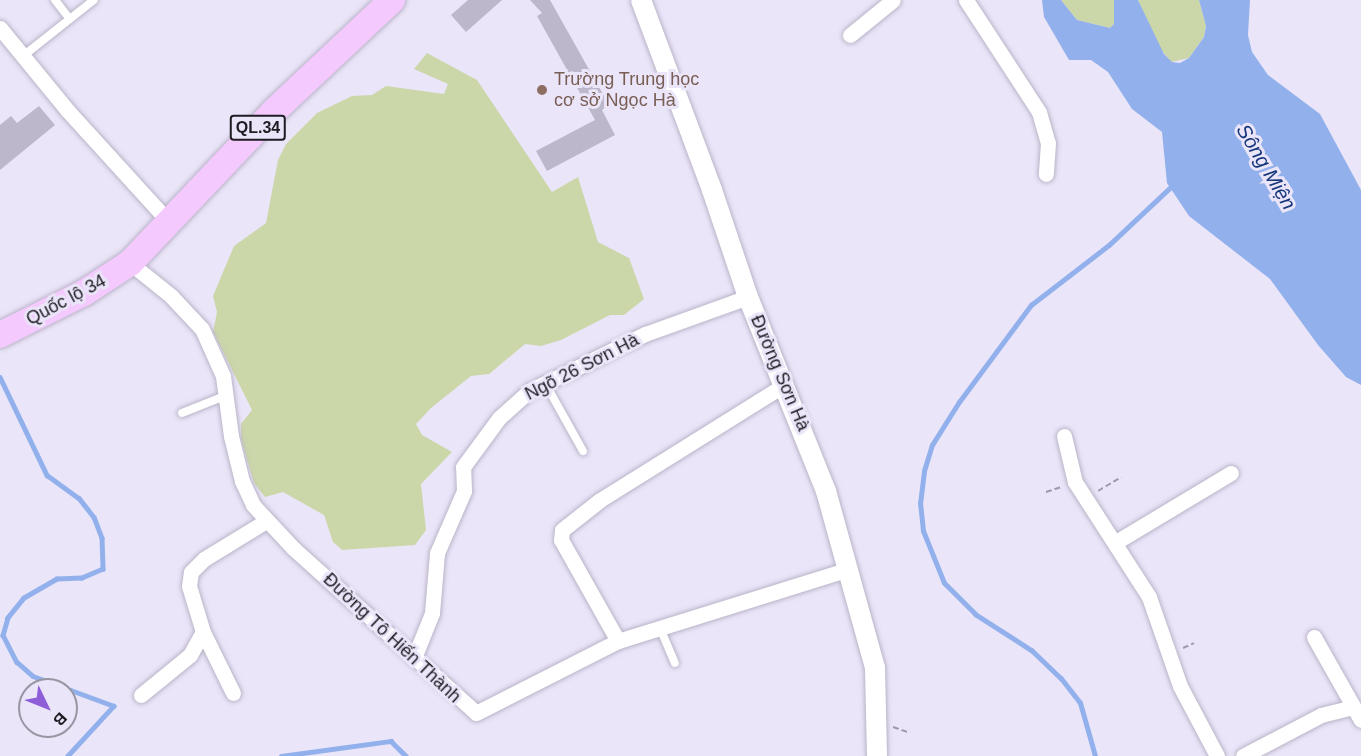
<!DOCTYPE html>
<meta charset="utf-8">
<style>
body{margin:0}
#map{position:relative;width:1361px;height:756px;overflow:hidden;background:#ebe5f9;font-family:Arial,sans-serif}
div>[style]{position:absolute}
.green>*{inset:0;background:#cbd7a9}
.water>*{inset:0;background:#92b1ec}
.stream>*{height:4.5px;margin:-2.25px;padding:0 2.25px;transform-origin:2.25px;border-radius:2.25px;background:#92b1ec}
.building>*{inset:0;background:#bdb7cb}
.path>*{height:2px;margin-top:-1px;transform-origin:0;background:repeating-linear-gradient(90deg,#9e9aa9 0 6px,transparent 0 9px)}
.roads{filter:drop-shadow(0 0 2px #bab4c8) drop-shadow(0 0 2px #bab4c8)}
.service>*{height:8px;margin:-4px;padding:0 4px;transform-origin:4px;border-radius:4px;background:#fff}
.minor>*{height:15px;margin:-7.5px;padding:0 7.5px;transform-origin:7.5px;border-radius:7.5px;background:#fff}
.tertiary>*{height:20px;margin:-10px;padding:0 10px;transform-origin:10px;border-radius:10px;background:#fff}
.trunk>*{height:26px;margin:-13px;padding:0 13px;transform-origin:13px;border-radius:13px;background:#f4cafe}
.dots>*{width:16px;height:16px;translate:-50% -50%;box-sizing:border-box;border:3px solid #ebe5f9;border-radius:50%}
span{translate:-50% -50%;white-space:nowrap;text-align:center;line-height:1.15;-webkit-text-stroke:6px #ebe5f9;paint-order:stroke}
.shield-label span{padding:2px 4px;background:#ebe5f9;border:2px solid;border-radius:4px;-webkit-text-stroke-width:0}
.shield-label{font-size:16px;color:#1e1c23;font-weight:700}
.education-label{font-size:18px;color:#785e54}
.left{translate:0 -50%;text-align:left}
.street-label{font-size:18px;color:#1e1c23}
.water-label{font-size:20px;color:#16367a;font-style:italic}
.north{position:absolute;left:18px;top:678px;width:60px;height:60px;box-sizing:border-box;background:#ebe5f9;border:2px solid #9995a3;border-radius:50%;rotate:133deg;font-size:16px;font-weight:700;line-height:24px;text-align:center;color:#1e1c23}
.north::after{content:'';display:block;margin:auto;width:21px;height:27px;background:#8d5ed8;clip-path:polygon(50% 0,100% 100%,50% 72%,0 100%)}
</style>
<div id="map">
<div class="green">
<i style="clip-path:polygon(1061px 0,1114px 0,1114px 24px,1110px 28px,1077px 20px)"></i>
<i style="clip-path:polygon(1138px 0,1199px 0,1206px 26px,1204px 37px,1189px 58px,1171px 62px,1159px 47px)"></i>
<i style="clip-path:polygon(427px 53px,477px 80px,552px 192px,578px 177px,598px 242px,629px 258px,644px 299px,624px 315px,610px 315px,561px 340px,541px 346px,525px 344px,489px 374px,471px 376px,431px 408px,416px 424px,422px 435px,452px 452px,421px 484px,426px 530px,415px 545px,342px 550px,333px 542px,324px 515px,283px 492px,265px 497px,254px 483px,241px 440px,241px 424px,252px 410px,213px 332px,217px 312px,213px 296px,234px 246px,266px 223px,278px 160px,286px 144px,317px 113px,352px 96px,372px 95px,386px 86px,444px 94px,448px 84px,414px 69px)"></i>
</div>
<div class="water">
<i style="clip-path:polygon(1042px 0,1061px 0,1077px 20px,1110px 28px,1114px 24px,1114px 0,1138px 0,1164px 54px,1172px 62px,1180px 63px,1189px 58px,1204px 37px,1206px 26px,1199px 0,1250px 0,1248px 35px,1252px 52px,1268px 75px,1320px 114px,1361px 190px,1361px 385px,1346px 377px,1318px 345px,1270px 279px,1189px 216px,1167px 183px,1162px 132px,1132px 109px,1108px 72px,1091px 60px,1069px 60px,1044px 17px)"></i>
</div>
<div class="stream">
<i style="left:0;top:377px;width:109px;rotate:64.4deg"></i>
<i style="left:47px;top:475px;width:39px;rotate:36deg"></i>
<i style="left:79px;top:498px;width:24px;rotate:52deg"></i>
<i style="left:94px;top:517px;width:22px;rotate:69deg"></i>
<i style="left:102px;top:538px;width:31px;rotate:88deg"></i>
<i style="left:103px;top:569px;width:23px;rotate:157deg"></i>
<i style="left:82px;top:578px;width:25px;rotate:178deg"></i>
<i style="left:57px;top:579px;width:38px;rotate:150deg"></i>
<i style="left:24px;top:598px;width:26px;rotate:129deg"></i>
<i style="left:8px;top:618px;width:18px;rotate:106deg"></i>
<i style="left:3px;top:635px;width:30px;rotate:63deg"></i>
<i style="left:17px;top:662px;width:21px;rotate:41deg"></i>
<i style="left:33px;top:676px;width:86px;rotate:20.3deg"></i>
<i style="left:114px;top:706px;width:68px;rotate:132.6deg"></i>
<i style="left:281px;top:756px;width:111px;rotate:-7.8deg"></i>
<i style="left:391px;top:741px;width:21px;rotate:45deg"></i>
<i style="left:1095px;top:756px;width:55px;rotate:-105.8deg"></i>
<i style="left:1080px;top:703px;width:31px;rotate:-128deg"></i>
<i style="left:1061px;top:679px;width:40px;rotate:-136deg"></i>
<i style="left:1032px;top:651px;width:67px;rotate:-147.3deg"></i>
<i style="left:976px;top:615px;width:45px;rotate:-135deg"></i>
<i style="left:944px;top:583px;width:56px;rotate:-112deg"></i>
<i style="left:923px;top:531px;width:27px;rotate:-96deg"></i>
<i style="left:920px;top:504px;width:33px;rotate:-83deg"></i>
<i style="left:924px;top:471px;width:27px;rotate:-73deg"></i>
<i style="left:932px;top:445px;width:51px;rotate:-57.9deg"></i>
<i style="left:959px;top:402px;width:121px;rotate:-53.4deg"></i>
<i style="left:1031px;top:305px;width:98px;rotate:-37.6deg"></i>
<i style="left:1109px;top:245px;width:89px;rotate:-43.2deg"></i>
</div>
<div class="building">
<i style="clip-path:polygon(468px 0,502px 0,466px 32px,451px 15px)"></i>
<i style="clip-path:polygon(530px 0,550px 0,609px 105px,602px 110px,615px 135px,547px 171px,536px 151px,595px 120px,537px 16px,542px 13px)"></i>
<i style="clip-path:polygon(39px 106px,55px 125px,0 170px,0 125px,11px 116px,17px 123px)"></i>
</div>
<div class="path">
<i style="left:1098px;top:491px;width:27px;rotate:-31deg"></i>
<i style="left:1046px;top:492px;width:16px;rotate:-18deg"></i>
<i style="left:1183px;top:648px;width:12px;rotate:-24deg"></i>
<i style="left:893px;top:727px;width:18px;rotate:19deg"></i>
</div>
<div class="roads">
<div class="service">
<i style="left:55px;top:0;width:24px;rotate:52deg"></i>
<i style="left:23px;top:56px;width:90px;rotate:-38.3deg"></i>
<i style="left:545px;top:383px;width:78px;rotate:60.8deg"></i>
<i style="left:182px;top:413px;width:48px;rotate:-21.8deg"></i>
<i style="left:660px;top:628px;width:38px;rotate:67deg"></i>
</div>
<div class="minor">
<i style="left:966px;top:0;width:134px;rotate:56.9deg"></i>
<i style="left:1039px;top:112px;width:32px;rotate:74deg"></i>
<i style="left:1048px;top:143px;width:31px;rotate:94deg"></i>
<i style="left:0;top:28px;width:107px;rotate:50.7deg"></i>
<i style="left:68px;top:111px;width:151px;rotate:47.7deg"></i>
<i style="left:850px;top:35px;width:55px;rotate:-39.1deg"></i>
<i style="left:130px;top:263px;width:53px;rotate:38.8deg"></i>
<i style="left:171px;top:296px;width:45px;rotate:46.8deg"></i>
<i style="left:202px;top:329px;width:51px;rotate:65.9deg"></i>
<i style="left:223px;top:376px;width:61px;rotate:82.4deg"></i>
<i style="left:231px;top:436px;width:46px;rotate:76.3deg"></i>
<i style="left:242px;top:481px;width:26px;rotate:65deg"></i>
<i style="left:253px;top:505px;width:59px;rotate:47.1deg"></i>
<i style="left:293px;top:548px;width:246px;rotate:42deg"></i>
<i style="left:476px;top:713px;width:159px;rotate:-26.9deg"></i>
<i style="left:618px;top:641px;width:239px;rotate:-17.3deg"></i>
<i style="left:1064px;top:436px;width:47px;rotate:76.6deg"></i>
<i style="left:1075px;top:482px;width:137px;rotate:57.2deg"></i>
<i style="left:1149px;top:597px;width:94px;rotate:70.8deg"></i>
<i style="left:1180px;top:686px;width:79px;rotate:62.1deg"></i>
<i style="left:1116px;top:542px;width:134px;rotate:-31deg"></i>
<i style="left:203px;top:632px;width:68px;rotate:63.8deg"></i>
<i style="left:1314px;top:637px;width:95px;rotate:60.5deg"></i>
<i style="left:618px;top:641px;width:116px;rotate:-119.4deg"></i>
<i style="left:561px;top:540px;width:10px;rotate:-84deg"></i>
<i style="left:562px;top:530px;width:48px;rotate:-38.3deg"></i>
<i style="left:600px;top:500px;width:217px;rotate:-32deg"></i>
<i style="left:414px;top:658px;width:48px;rotate:-68.2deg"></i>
<i style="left:432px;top:613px;width:60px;rotate:-85.2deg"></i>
<i style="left:437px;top:553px;width:68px;rotate:-66.5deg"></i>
<i style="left:464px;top:491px;width:24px;rotate:-92deg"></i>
<i style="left:463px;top:467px;width:61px;rotate:-53.7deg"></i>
<i style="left:499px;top:418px;width:40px;rotate:-42deg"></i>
<i style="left:529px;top:391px;width:37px;rotate:-26deg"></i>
<i style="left:562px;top:375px;width:93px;rotate:-26.3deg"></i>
<i style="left:645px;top:334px;width:109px;rotate:-19.8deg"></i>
<i style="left:141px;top:695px;width:63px;rotate:-39.2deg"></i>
<i style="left:190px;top:655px;width:26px;rotate:-61deg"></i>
<i style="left:203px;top:632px;width:48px;rotate:-106.9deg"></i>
<i style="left:189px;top:586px;width:14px;rotate:-82deg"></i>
<i style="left:191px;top:572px;width:18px;rotate:-45deg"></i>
<i style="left:204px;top:559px;width:73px;rotate:-31.5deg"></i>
<i style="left:1243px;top:756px;width:88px;rotate:-27.7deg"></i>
<i style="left:1321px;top:715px;width:33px;rotate:-14deg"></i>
</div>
<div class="tertiary">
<i style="left:641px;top:0;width:203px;rotate:69.5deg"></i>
<i style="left:712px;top:190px;width:113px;rotate:71.4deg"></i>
<i style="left:748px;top:297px;width:209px;rotate:68.1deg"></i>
<i style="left:826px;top:491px;width:184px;rotate:74.5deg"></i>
<i style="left:875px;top:668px;width:88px;rotate:88.7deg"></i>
</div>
<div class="trunk">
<i style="left:0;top:335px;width:94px;rotate:-26.6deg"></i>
<i style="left:84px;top:293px;width:55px;rotate:-33.1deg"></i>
<i style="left:130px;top:263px;width:209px;rotate:-46.5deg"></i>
<i style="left:274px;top:111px;width:162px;rotate:-43.2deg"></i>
</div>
</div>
<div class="dots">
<i style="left:542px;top:90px;background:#8d6e63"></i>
</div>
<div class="shield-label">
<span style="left:258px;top:128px">QL.34</span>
</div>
<div class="education-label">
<span class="left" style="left:554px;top:90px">Trường Trung học<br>cơ sở Ngọc Hà</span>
</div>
<div class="street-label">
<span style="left:66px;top:300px;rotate:-28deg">Quốc lộ 34</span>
<span style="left:582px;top:367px;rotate:-27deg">Ngõ 26 Sơn Hà</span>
<span style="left:780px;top:373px;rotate:67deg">Đường Sơn Hà</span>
<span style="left:392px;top:638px;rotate:43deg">Đường Tô Hiến Thành</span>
</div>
<div class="water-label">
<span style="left:1266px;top:167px;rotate:59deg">Sông Miện</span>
</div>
<div class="north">B</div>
</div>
